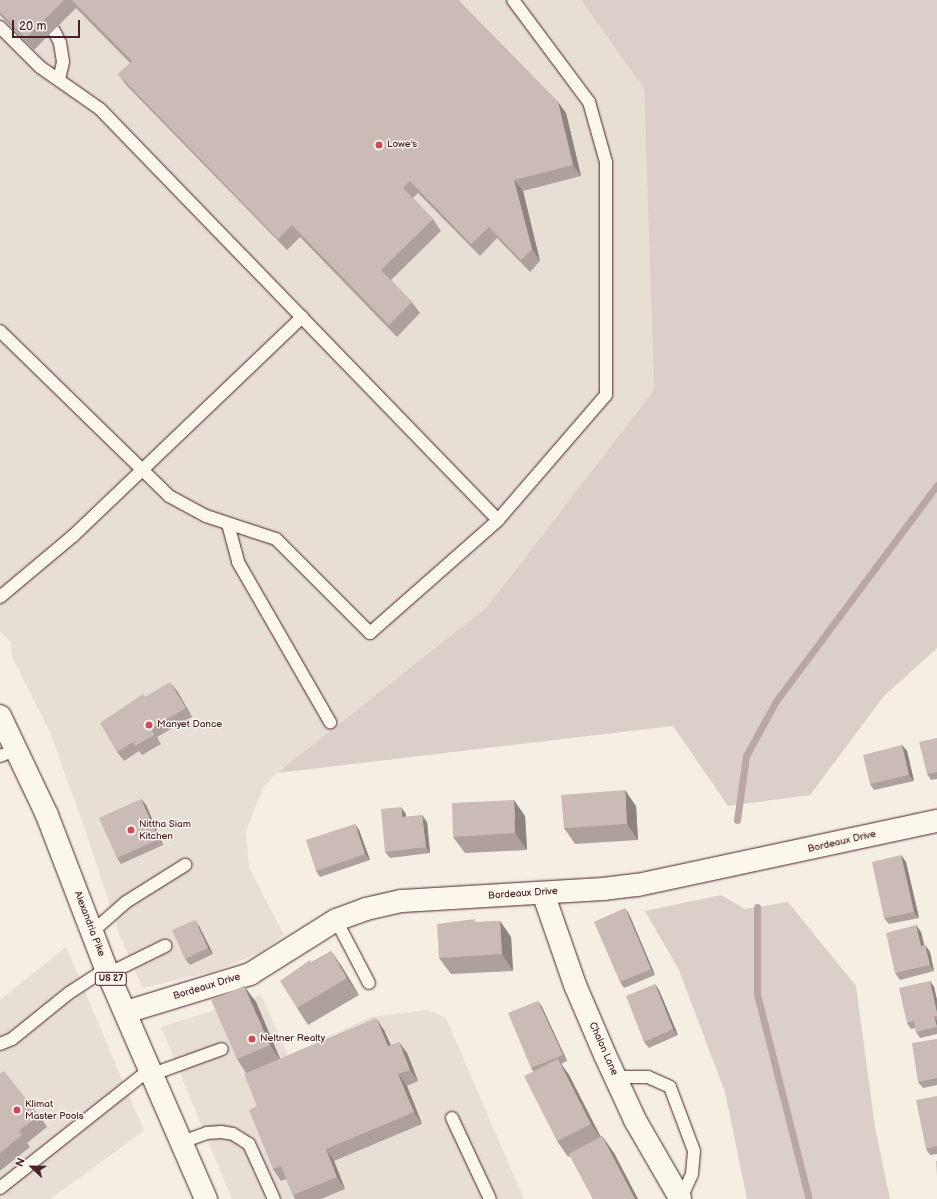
<!DOCTYPE html>
<style>
body{margin:0}
#map{position:relative;width:937px;height:1199px;overflow:hidden;background:#f4eee4;font-family:"Balsamiq Sans",sans-serif}
div>[style]{position:absolute}
.built>*{inset:0;background:#e7dfd6}
.green>*{inset:0;background:#dbd0c9}
.stream>*{height:7px;margin:-3.5px;padding:0 3.5px;transform-origin:3.5px;border-radius:3.5px;background:#baa7a5}
.roads{filter:drop-shadow(0 0 1px #4a1f2b) drop-shadow(0 0 1px #4a1f2b)}
.service>*{height:12px;margin:-6px;padding:0 6px;transform-origin:6px;border-radius:6px;background:#fbf7ec}
.minor>*{height:22px;margin:-11px;padding:0 11px;transform-origin:11px;border-radius:11px;background:#fbf7ec}
.primary>*{height:22px;margin:-11px;padding:0 11px;transform-origin:11px;border-radius:11px;background:#fbf7ec}
.wall>*{inset:0;background:#aea19d}
.shaded-wall>*{inset:0;background:#8d837f}
.building>*{inset:0;background:#cabbb6}
.dots>*{width:11px;height:11px;translate:-50% -50%;box-sizing:border-box;border:2px solid #fbf7ec;border-radius:50%}
span{translate:-50% -50%;white-space:nowrap;text-align:center;line-height:1.15;-webkit-text-stroke:3px #fbf7ec;paint-order:stroke}
.shield-label span{padding:1px 3px;background:#fbf7ec;border:1px solid;border-radius:3px;-webkit-text-stroke-width:0}
.shield-label{font-size:9px;color:#4a1f2b;font-weight:700}
.poi-label{font-size:10px;color:#4a1f2b}
.left{translate:0 -50%;text-align:left}
.street-label{font-size:10px;color:#4a1f2b}
.north{position:absolute;left:12px;top:1147px;width:40px;height:40px;-webkit-text-stroke:3px #fbf7ec;paint-order:stroke;rotate:292deg;font-size:11px;font-weight:700;line-height:16px;text-align:center;color:#4a1f2b}
.north::after{content:'';display:block;margin:auto;width:14px;height:18px;background:#4a1f2b;clip-path:polygon(50% 0,100% 100%,50% 72%,0 100%)}
.scale{position:absolute;left:12px;top:20px;width:68px;height:18px;box-sizing:border-box;border:2px solid #4a1f2b;border-top:0;padding-left:5px;font-size:12px;line-height:14px;white-space:nowrap;color:#4a1f2b;-webkit-text-stroke:3px #fbf7ec;paint-order:stroke}
</style>
<div id="map">
<div class="built">
<i style="clip-path:polygon(0 0,581px 0,644px 89px,654px 390px,487px 607px,277px 773px,263px 788px,246px 831px,249px 868px,284px 935px,261px 952px,218px 970px,143px 988px,119px 934px,85px 829px,49px 730px,12px 657px,11px 643px,0 631px)"></i>
<i style="clip-path:polygon(66px 947px,144px 1131px,50px 1199px,0 1199px,0 1000px)"></i>
<i style="clip-path:polygon(261px 995px,288px 1055px,371px 1017px,428px 1010px,446px 1018px,524px 1199px,232px 1199px,161px 1027px)"></i>
</div>
<div class="green">
<i style="clip-path:polygon(581px 0,937px 0,937px 648px,884px 696px,810px 795px,728px 806px,673px 726px,277px 773px,487px 607px,654px 390px,644px 89px)"></i>
<i style="clip-path:polygon(721px 895px,745px 909px,788px 902px,856px 986px,875px 1127px,890px 1199px,747px 1199px,725px 1092px,679px 970px,645px 911px)"></i>
</div>
<div class="stream">
<i style="left:737px;top:820px;width:65px;rotate:-82deg"></i>
<i style="left:746px;top:756px;width:63px;rotate:-61.4deg"></i>
<i style="left:776px;top:701px;width:269px;rotate:-53.3deg"></i>
<i style="left:757px;top:907px;width:87px;rotate:90deg"></i>
<i style="left:757px;top:994px;width:211px;rotate:75.8deg"></i>
</div>
<div class="roads">
<div class="service">
<i style="left:0;top:27px;width:57px;rotate:45deg"></i>
<i style="left:40px;top:67px;width:73px;rotate:35deg"></i>
<i style="left:100px;top:109px;width:572px;rotate:45.92deg"></i>
<i style="left:54px;top:31px;width:13px;rotate:63deg"></i>
<i style="left:60px;top:43px;width:19px;rotate:81deg"></i>
<i style="left:63px;top:62px;width:18px;rotate:103deg"></i>
<i style="left:0;top:331px;width:236px;rotate:44.3deg"></i>
<i style="left:169px;top:496px;width:42px;rotate:28.4deg"></i>
<i style="left:206px;top:516px;width:74px;rotate:18.2deg"></i>
<i style="left:276px;top:539px;width:133px;rotate:45deg"></i>
<i style="left:370px;top:633px;width:171px;rotate:-41.4deg"></i>
<i style="left:498px;top:520px;width:165px;rotate:-49.2deg"></i>
<i style="left:606px;top:395px;width:233px;rotate:-90deg"></i>
<i style="left:606px;top:162px;width:62px;rotate:-105.8deg"></i>
<i style="left:589px;top:102px;width:127px;rotate:-126.7deg"></i>
<i style="left:228px;top:524px;width:39px;rotate:75deg"></i>
<i style="left:238px;top:562px;width:185px;rotate:60.1deg"></i>
<i style="left:0;top:597px;width:95px;rotate:-39.9deg"></i>
<i style="left:73px;top:536px;width:317px;rotate:-43.7deg"></i>
<i style="left:0;top:756px;width:18px;rotate:-22deg"></i>
<i style="left:336px;top:920px;width:71px;rotate:62.4deg"></i>
<i style="left:92px;top:932px;width:45px;rotate:-41.4deg"></i>
<i style="left:126px;top:902px;width:70px;rotate:-32.1deg"></i>
<i style="left:108px;top:974px;width:64px;rotate:-26.2deg"></i>
<i style="left:0;top:1044px;width:13px;rotate:-23deg"></i>
<i style="left:12px;top:1039px;width:73px;rotate:-38.9deg"></i>
<i style="left:69px;top:993px;width:44px;rotate:-33deg"></i>
<i style="left:153px;top:1074px;width:73px;rotate:-19.9deg"></i>
<i style="left:616px;top:1077px;width:32px"></i>
<i style="left:648px;top:1077px;width:24px;rotate:24deg"></i>
<i style="left:670px;top:1087px;width:68px;rotate:69.4deg"></i>
<i style="left:694px;top:1151px;width:23px;rotate:95deg"></i>
<i style="left:692px;top:1174px;width:27px;rotate:114deg"></i>
<i style="left:452px;top:1118px;width:89px;rotate:64.9deg"></i>
<i style="left:182px;top:1142px;width:27px;rotate:-20deg"></i>
<i style="left:207px;top:1133px;width:14px;rotate:-4deg"></i>
<i style="left:221px;top:1132px;width:12px;rotate:9deg"></i>
<i style="left:233px;top:1134px;width:19px;rotate:32deg"></i>
<i style="left:249px;top:1144px;width:60px;rotate:65.6deg"></i>
<i style="left:0;top:1188px;width:191px;rotate:-38.4deg"></i>
</div>
<div class="minor">
<i style="left:543px;top:893px;width:97px;rotate:70.8deg"></i>
<i style="left:575px;top:985px;width:76px;rotate:66.8deg"></i>
<i style="left:605px;top:1055px;width:72px;rotate:65.2deg"></i>
<i style="left:635px;top:1120px;width:90px;rotate:60deg"></i>
<i style="left:126px;top:1012px;width:130px;rotate:-17deg"></i>
<i style="left:250px;top:974px;width:102px;rotate:-32.1deg"></i>
<i style="left:336px;top:920px;width:32px;rotate:-20deg"></i>
<i style="left:366px;top:909px;width:37px;rotate:-13deg"></i>
<i style="left:402px;top:901px;width:201px;rotate:-3.4deg"></i>
<i style="left:603px;top:889px;width:35px;rotate:-7deg"></i>
<i style="left:638px;top:885px;width:306px;rotate:-12.1deg"></i>
</div>
<div class="primary">
<i style="left:0;top:716px;width:110px;rotate:64.6deg"></i>
<i style="left:47px;top:815px;width:165px;rotate:69deg"></i>
<i style="left:106px;top:969px;width:251px;rotate:66.5deg"></i>
</div>
</div>
<div class="wall">
<i style="clip-path:polygon(0 0,458px 0,558px 102px,566px 113px,581px 176px,523px 191px,540px 261px,530px 272px,497px 238px,480px 256px,418px 193px,413px 198px,433px 219px,441px 231px,391px 280px,412px 302px,420px 313px,397px 337px,300px 237px,287px 250px,127px 86px,118px 74px,130px 63px,76px 8px,34px 50px,0 15px)"></i>
<i style="clip-path:polygon(177px 691px,192px 717px,157px 737px,161px 744px,142px 755px,139px 751px,124px 761px,117px 752px,145px 697px)"></i>
<i style="clip-path:polygon(937px 738px,937px 779px,931px 780px,927px 774px)"></i>
<i style="clip-path:polygon(902px 745px,907px 751px,914px 781px,874px 790px,870px 784px)"></i>
<i style="clip-path:polygon(141px 799px,146px 805px,163px 845px,121px 864px,117px 858px)"></i>
<i style="clip-path:polygon(636px 806px,638px 840px,575px 844px,564px 828px)"></i>
<i style="clip-path:polygon(406px 814px,406px 817px,427px 822px,430px 853px,390px 858px,385px 852px)"></i>
<i style="clip-path:polygon(525px 816px,527px 850px,465px 853px,453px 837px)"></i>
<i style="clip-path:polygon(359px 830px,370px 860px,320px 877px,316px 871px)"></i>
<i style="clip-path:polygon(901px 855px,906px 862px,919px 918px,889px 924px,884px 918px)"></i>
<i style="clip-path:polygon(629px 914px,655px 975px,624px 988px,620px 982px)"></i>
<i style="clip-path:polygon(500px 921px,511px 937px,513px 971px,451px 974px,439px 958px,478px 922px)"></i>
<i style="clip-path:polygon(916px 925px,921px 932px,924px 946px,925px 945px,930px 952px,934px 971px,900px 980px,895px 973px)"></i>
<i style="clip-path:polygon(199px 926px,213px 954px,190px 965px,185px 959px)"></i>
<i style="clip-path:polygon(331px 951px,342px 967px,359px 995px,308px 1025px,297px 1008px,312px 962px)"></i>
<i style="clip-path:polygon(930px 981px,934px 987px,937px 1000px,937px 1034px,920px 1038px,916px 1032px,915px 1028px,911px 1029px,907px 1023px)"></i>
<i style="clip-path:polygon(655px 984px,659px 990px,678px 1035px,649px 1048px,644px 1042px)"></i>
<i style="clip-path:polygon(244px 986px,256px 1002px,280px 1059px,384px 1030px,391px 1045px,407px 1053px,418px 1081px,407px 1086px,422px 1124px,334px 1161px,345px 1189px,321px 1199px,295px 1199px,293px 1195px,286px 1179px,281px 1181px,273px 1169px,257px 1106px,246px 1073px,237px 1059px)"></i>
<i style="clip-path:polygon(538px 1001px,542px 1007px,567px 1061px,561px 1064px,569px 1075px,601px 1137px,602px 1136px,614px 1153px,638px 1199px,593px 1199px,570px 1156px,568px 1157px,557px 1141px,533px 1071px,531px 1068px)"></i>
<i style="clip-path:polygon(937px 1039px,937px 1085px,923px 1088px,918px 1082px)"></i>
<i style="clip-path:polygon(0 1074px,39px 1115px,47px 1127px,27px 1143px,30px 1147px,0 1171px)"></i>
<i style="clip-path:polygon(937px 1096px,937px 1154px,930px 1155px,926px 1149px)"></i>
</div>
<div class="shaded-wall">
<i style="clip-path:polygon(558px 102px,566px 113px,581px 176px,573px 165px)"></i>
<i style="clip-path:polygon(514px 180px,523px 191px,540px 261px,532px 249px)"></i>
<i style="clip-path:polygon(170px 682px,177px 691px,192px 717px,186px 708px)"></i>
<i style="clip-path:polygon(902px 745px,907px 751px,914px 781px,909px 775px)"></i>
<i style="clip-path:polygon(625px 790px,636px 806px,638px 840px,627px 824px)"></i>
<i style="clip-path:polygon(141px 799px,146px 805px,163px 845px,159px 839px)"></i>
<i style="clip-path:polygon(514px 800px,525px 816px,527px 850px,515px 833px)"></i>
<i style="clip-path:polygon(401px 807px,406px 814px,406px 823px,402px 817px)"></i>
<i style="clip-path:polygon(422px 815px,427px 822px,430px 853px,426px 847px)"></i>
<i style="clip-path:polygon(355px 824px,359px 830px,370px 860px,365px 854px)"></i>
<i style="clip-path:polygon(901px 855px,906px 862px,919px 918px,914px 912px)"></i>
<i style="clip-path:polygon(625px 908px,629px 914px,655px 975px,651px 969px)"></i>
<i style="clip-path:polygon(195px 920px,199px 926px,213px 954px,208px 948px)"></i>
<i style="clip-path:polygon(500px 921px,511px 937px,513px 971px,502px 954px)"></i>
<i style="clip-path:polygon(916px 925px,921px 932px,926px 952px,921px 946px)"></i>
<i style="clip-path:polygon(925px 945px,930px 952px,934px 971px,930px 965px)"></i>
<i style="clip-path:polygon(331px 951px,342px 967px,359px 995px,347px 978px)"></i>
<i style="clip-path:polygon(930px 981px,934px 987px,937px 1000px,937px 1013px)"></i>
<i style="clip-path:polygon(655px 984px,659px 990px,678px 1035px,673px 1029px)"></i>
<i style="clip-path:polygon(244px 986px,256px 1002px,281px 1061px,270px 1045px)"></i>
<i style="clip-path:polygon(538px 1001px,542px 1007px,567px 1061px,563px 1055px)"></i>
<i style="clip-path:polygon(934px 1016px,937px 1021px,937px 1028px,937px 1027px)"></i>
<i style="clip-path:polygon(376px 1018px,384px 1030px,396px 1058px,388px 1046px)"></i>
<i style="clip-path:polygon(399px 1042px,407px 1053px,418px 1081px,410px 1070px)"></i>
<i style="clip-path:polygon(558px 1059px,569px 1075px,602px 1140px,591px 1124px)"></i>
<i style="clip-path:polygon(398px 1074px,407px 1086px,422px 1124px,414px 1112px)"></i>
<i style="clip-path:polygon(602px 1136px,614px 1153px,638px 1199px,635px 1199px)"></i>
<i style="clip-path:polygon(326px 1149px,334px 1161px,345px 1189px,337px 1177px)"></i>
</div>
<div class="building">
<i style="clip-path:polygon(0 0,64px 0,26px 38px,0 12px)"></i>
<i style="clip-path:polygon(72px 0,458px 0,558px 102px,573px 165px,514px 180px,532px 249px,521px 260px,489px 227px,471px 244px,410px 181px,403px 188px,433px 219px,381px 270px,412px 302px,389px 325px,292px 225px,278px 239px,118px 74px,132px 61px)"></i>
<i style="clip-path:polygon(170px 682px,186px 708px,151px 728px,154px 735px,135px 746px,133px 742px,117px 752px,100px 723px,143px 694px,145px 697px)"></i>
<i style="clip-path:polygon(937px 738px,937px 772px,927px 774px,919px 742px)"></i>
<i style="clip-path:polygon(902px 745px,909px 775px,870px 784px,863px 755px)"></i>
<i style="clip-path:polygon(625px 790px,627px 824px,564px 828px,561px 795px)"></i>
<i style="clip-path:polygon(141px 799px,159px 839px,117px 858px,99px 818px)"></i>
<i style="clip-path:polygon(514px 800px,515px 833px,453px 837px,452px 803px)"></i>
<i style="clip-path:polygon(401px 807px,402px 817px,422px 815px,426px 847px,385px 852px,381px 809px)"></i>
<i style="clip-path:polygon(355px 824px,365px 854px,316px 871px,306px 840px)"></i>
<i style="clip-path:polygon(901px 855px,914px 912px,884px 918px,872px 862px)"></i>
<i style="clip-path:polygon(625px 908px,651px 969px,620px 982px,594px 922px)"></i>
<i style="clip-path:polygon(475px 919px,475px 922px,500px 921px,502px 954px,439px 958px,437px 924px)"></i>
<i style="clip-path:polygon(195px 920px,208px 948px,185px 959px,172px 930px)"></i>
<i style="clip-path:polygon(916px 925px,921px 946px,925px 945px,930px 965px,895px 973px,886px 933px)"></i>
<i style="clip-path:polygon(331px 951px,347px 978px,297px 1008px,280px 981px,310px 960px,312px 963px)"></i>
<i style="clip-path:polygon(930px 981px,937px 1013px,937px 1016px,934px 1016px,937px 1027px,916px 1032px,914px 1021px,907px 1023px,899px 988px)"></i>
<i style="clip-path:polygon(655px 984px,673px 1029px,644px 1042px,626px 996px)"></i>
<i style="clip-path:polygon(244px 986px,270px 1045px,237px 1059px,211px 1000px)"></i>
<i style="clip-path:polygon(538px 1001px,563px 1055px,531px 1068px,508px 1013px)"></i>
<i style="clip-path:polygon(376px 1018px,388px 1046px,399px 1042px,410px 1070px,398px 1074px,414px 1112px,326px 1149px,337px 1177px,293px 1195px,281px 1166px,273px 1169px,249px 1110px,257px 1106px,244px 1074px)"></i>
<i style="clip-path:polygon(937px 1039px,937px 1078px,918px 1082px,912px 1043px)"></i>
<i style="clip-path:polygon(558px 1059px,591px 1124px,557px 1141px,524px 1076px)"></i>
<i style="clip-path:polygon(4px 1071px,39px 1115px,19px 1131px,22px 1135px,0 1153px,0 1074px)"></i>
<i style="clip-path:polygon(937px 1096px,937px 1146px,926px 1149px,916px 1100px)"></i>
<i style="clip-path:polygon(602px 1136px,635px 1199px,593px 1199px,569px 1154px)"></i>
<i style="clip-path:polygon(936px 1161px,937px 1161px,937px 1176px)"></i>
</div>
<div class="dots">
<i style="left:379px;top:145px;background:#d1495b"></i>
<i style="left:149px;top:725px;background:#d1495b"></i>
<i style="left:131px;top:830px;background:#d1495b"></i>
<i style="left:252px;top:1039px;background:#d1495b"></i>
<i style="left:17px;top:1110px;background:#d1495b"></i>
</div>
<div class="shield-label">
<span style="left:111px;top:979px">US 27</span>
</div>
<div class="poi-label">
<span class="left" style="left:387px;top:145px">Lowe's</span>
<span class="left" style="left:157px;top:725px">Manyet Dance</span>
<span class="left" style="left:139px;top:830px">Nittha Siam<br>Kitchen</span>
<span class="left" style="left:260px;top:1039px">Neltner Realty</span>
<span class="left" style="left:25px;top:1110px">Klimat<br>Master Pools</span>
</div>
<div class="street-label">
<span style="left:842px;top:842px;rotate:-13deg">Bordeaux Drive</span>
<span style="left:523px;top:894px;rotate:-4deg">Bordeaux Drive</span>
<span style="left:89px;top:924px;rotate:69deg">Alexandria Pike</span>
<span style="left:207px;top:987px;rotate:-17deg">Bordeaux Drive</span>
<span style="left:603px;top:1049px;rotate:66deg">Chalon Lane</span>
</div>
<div class="north">N</div>
<div class="scale">20 m</div>
</div>
